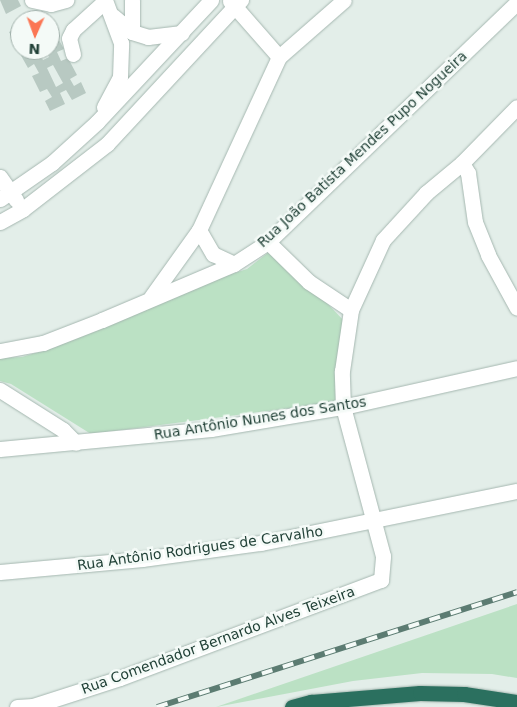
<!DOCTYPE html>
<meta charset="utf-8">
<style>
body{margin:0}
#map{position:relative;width:517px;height:707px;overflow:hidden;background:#e3eee9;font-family:"DejaVu Sans",sans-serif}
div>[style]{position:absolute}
.green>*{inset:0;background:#bbe1c4}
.building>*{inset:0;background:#b8c9c2}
.roads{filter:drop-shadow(0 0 1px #a5b7b0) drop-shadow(0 0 1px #a5b7b0)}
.minor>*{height:15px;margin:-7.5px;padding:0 7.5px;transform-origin:7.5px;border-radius:7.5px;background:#fff}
.highway>*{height:15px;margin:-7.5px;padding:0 7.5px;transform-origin:7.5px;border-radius:7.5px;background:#2b705f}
.rail>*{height:5.5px;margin-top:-2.75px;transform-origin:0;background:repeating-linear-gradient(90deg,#f4faf7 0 11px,#5c7c72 0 22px);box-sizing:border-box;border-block:1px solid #5c7c72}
span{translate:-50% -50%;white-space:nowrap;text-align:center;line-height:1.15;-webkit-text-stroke:5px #f4faf7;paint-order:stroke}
.street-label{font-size:14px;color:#214137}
.north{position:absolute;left:10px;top:10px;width:50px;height:50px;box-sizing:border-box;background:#f4faf7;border:1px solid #a0b0aa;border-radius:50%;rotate:182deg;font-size:14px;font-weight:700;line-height:20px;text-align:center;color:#214137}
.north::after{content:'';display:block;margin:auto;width:18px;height:22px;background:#fb7654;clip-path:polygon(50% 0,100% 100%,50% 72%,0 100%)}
</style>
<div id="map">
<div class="green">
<i style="clip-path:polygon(269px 252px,288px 262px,345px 322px,337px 402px,91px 434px,11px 384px,0 381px,0 358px,22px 357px,55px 347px,182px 290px,247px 269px)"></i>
<i style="clip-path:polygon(517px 604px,517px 678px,492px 674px,422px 673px,353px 681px,216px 707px)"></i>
</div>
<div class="building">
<i style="clip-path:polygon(0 0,18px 0,21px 6px,6px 14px)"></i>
<i style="clip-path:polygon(20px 27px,20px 40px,15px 43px,9px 32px)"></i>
<i style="clip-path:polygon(evenodd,55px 33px,64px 49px,57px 52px,61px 61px,68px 58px,77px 75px,70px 79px,74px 86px,81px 82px,86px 93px,72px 100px,66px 90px,60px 93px,65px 104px,50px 111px,45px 101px,52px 97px,47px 89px,40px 92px,32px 76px,39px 73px,34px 64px,28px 68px,19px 52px,37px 50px,43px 60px,49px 57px,45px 50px,50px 50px,50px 36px,55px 33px,53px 65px,63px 83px,56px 87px,47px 68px,53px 65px)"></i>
</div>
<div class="roads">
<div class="minor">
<i style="left:32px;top:0;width:19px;rotate:12deg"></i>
<i style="left:51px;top:4px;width:16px;rotate:-15deg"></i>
<i style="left:230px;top:1px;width:74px;rotate:48.8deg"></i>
<i style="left:113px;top:16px;width:25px;rotate:40deg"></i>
<i style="left:132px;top:32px;width:17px;rotate:17deg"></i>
<i style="left:148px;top:37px;width:34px;rotate:-7deg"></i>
<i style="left:132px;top:32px;width:32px;rotate:-90deg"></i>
<i style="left:73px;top:54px;width:16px;rotate:-104deg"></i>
<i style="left:69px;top:38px;width:9px;rotate:-63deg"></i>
<i style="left:73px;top:30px;width:43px;rotate:-42.2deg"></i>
<i style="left:104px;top:107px;width:34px;rotate:-62deg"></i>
<i style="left:120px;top:77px;width:34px;rotate:-88deg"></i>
<i style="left:121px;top:43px;width:46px;rotate:-110.4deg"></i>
<i style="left:462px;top:163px;width:12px;rotate:59deg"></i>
<i style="left:468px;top:173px;width:49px;rotate:81.9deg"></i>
<i style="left:475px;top:222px;width:35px;rotate:68deg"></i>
<i style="left:488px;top:255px;width:60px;rotate:61.3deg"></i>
<i style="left:0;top:177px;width:28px;rotate:55deg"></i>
<i style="left:0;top:199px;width:63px;rotate:-34.7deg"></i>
<i style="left:52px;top:163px;width:61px;rotate:-42.3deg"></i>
<i style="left:97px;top:122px;width:167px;rotate:-46.9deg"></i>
<i style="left:0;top:222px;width:26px;rotate:-29deg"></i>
<i style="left:23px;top:209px;width:106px;rotate:-37.7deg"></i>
<i style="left:107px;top:144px;width:197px;rotate:-47.1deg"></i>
<i style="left:199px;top:230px;width:28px;rotate:60deg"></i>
<i style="left:213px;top:254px;width:23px;rotate:25deg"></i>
<i style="left:268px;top:242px;width:57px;rotate:44.3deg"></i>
<i style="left:309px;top:282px;width:50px;rotate:33.7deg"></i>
<i style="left:151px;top:297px;width:82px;rotate:-54.4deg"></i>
<i style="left:199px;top:230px;width:191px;rotate:-65.2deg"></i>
<i style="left:279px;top:57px;width:86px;rotate:-41.2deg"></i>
<i style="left:0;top:351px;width:44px;rotate:-10.5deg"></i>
<i style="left:43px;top:343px;width:63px;rotate:-21.3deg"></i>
<i style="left:102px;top:320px;width:143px;rotate:-23deg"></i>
<i style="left:234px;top:264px;width:40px;rotate:-32.9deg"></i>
<i style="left:268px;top:242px;width:346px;rotate:-43.9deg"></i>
<i style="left:0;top:390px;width:75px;rotate:32.4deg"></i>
<i style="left:63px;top:430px;width:18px;rotate:45deg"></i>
<i style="left:0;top:449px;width:212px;rotate:-5.4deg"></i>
<i style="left:211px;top:429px;width:134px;rotate:-9.5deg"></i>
<i style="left:343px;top:407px;width:178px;rotate:-12.6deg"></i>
<i style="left:0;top:572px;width:143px;rotate:-5.2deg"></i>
<i style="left:142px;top:559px;width:120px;rotate:-7.7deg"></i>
<i style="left:261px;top:543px;width:261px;rotate:-11.5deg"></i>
<i style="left:17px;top:707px;width:16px;rotate:-4deg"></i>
<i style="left:33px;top:706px;width:91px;rotate:-17.8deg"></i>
<i style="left:120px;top:678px;width:279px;rotate:-20.6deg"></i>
<i style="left:381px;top:580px;width:24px;rotate:-85deg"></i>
<i style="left:383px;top:556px;width:154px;rotate:-105deg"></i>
<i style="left:343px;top:407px;width:36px;rotate:-92deg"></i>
<i style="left:342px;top:371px;width:62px;rotate:-81.6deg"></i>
<i style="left:351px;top:310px;width:77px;rotate:-65.4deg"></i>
<i style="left:383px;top:240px;width:64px;rotate:-47.5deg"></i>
<i style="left:426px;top:193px;width:47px;rotate:-39.8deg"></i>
<i style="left:462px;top:163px;width:78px;rotate:-45.5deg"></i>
</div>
<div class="highway">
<i style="left:292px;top:707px;width:20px;rotate:-15deg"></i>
<i style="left:311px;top:702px;width:109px;rotate:-4.7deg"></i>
<i style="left:420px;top:693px;width:44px;rotate:1.3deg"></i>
<i style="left:464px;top:694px;width:54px;rotate:8.6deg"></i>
</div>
</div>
<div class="rail">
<i style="left:157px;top:707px;width:378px;rotate:-17.7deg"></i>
</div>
<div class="street-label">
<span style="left:362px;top:149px;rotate:-43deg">Rua João Batista Mendes Pupo Nogueira</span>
<span style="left:260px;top:418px;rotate:-9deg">Rua Antônio Nunes dos Santos</span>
<span style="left:200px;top:548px;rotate:-8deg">Rua Antônio Rodrigues de Carvalho</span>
<span style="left:218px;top:640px;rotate:-20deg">Rua Comendador Bernardo Alves Teixeira</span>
</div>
<div class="north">N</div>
</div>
